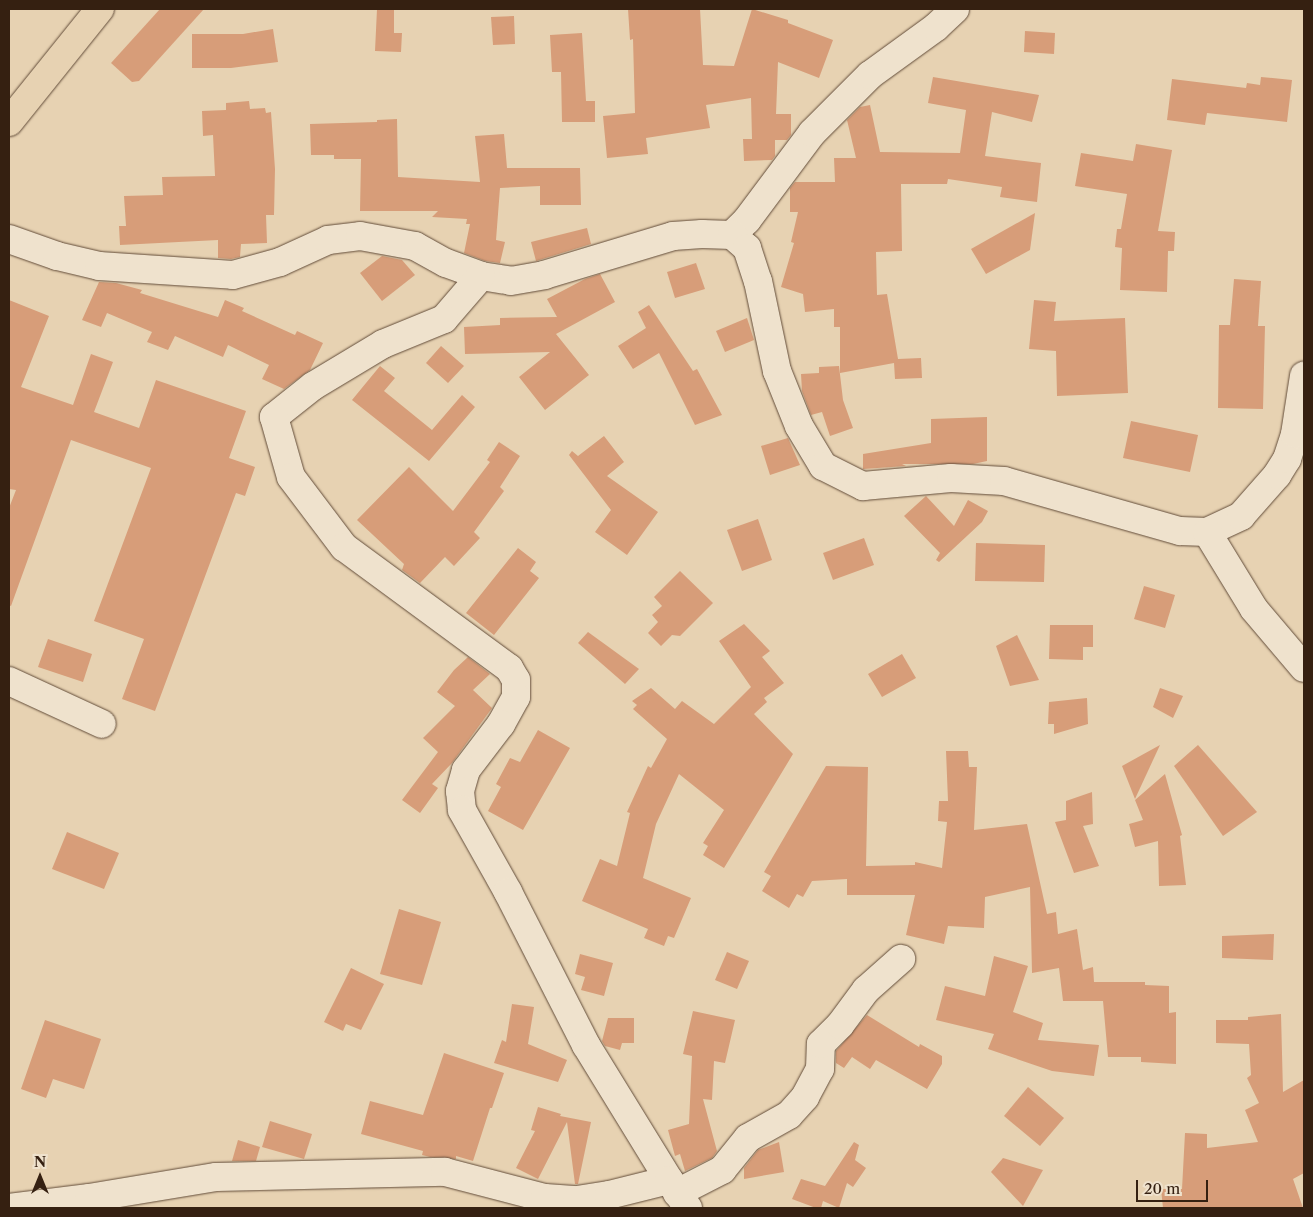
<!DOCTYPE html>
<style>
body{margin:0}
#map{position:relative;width:1313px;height:1217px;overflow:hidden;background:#e7d2b2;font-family:"Libre Caslon Text",serif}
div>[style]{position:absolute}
.building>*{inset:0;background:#d79d79}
.roads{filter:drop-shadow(0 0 1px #624c39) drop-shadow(0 0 1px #624c39)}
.minor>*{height:28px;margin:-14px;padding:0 14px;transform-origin:14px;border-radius:14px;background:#efe2cd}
.major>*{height:28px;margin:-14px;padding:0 14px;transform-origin:14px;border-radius:14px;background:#e7d2b2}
span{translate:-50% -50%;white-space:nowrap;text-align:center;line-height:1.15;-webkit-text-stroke:4px #efe2cd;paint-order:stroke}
.frame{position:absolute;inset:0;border:10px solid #352011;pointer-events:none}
.north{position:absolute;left:15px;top:1152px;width:50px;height:50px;-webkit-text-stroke:4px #efe2cd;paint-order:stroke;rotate:0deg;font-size:14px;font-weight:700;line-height:20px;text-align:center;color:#352011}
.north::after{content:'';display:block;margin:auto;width:18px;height:22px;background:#352011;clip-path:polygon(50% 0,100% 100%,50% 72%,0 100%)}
.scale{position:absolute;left:1136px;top:1180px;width:72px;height:22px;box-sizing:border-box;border:2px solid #352011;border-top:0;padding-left:6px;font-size:15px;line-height:18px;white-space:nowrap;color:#352011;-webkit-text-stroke:4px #efe2cd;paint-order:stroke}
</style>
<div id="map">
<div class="building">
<i style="clip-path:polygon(160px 9px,204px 9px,139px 81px,132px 82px,111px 63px)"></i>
<i style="clip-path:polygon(377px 9px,394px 9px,394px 33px,402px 33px,401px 52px,375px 51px)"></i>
<i style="clip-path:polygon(628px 9px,700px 9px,703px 65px,734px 66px,752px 9px,788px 20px,788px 23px,833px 40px,819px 78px,778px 62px,776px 114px,791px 114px,791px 135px,787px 140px,775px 140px,775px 156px,772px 160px,744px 161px,743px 139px,752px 139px,751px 98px,706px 105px,710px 128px,646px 138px,648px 154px,607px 158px,603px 116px,635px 113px,633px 39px,630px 40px)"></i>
<i style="clip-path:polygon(514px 16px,515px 44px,493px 45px,491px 17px)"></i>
<i style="clip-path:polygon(273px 29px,278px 62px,231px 68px,192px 68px,192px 34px,243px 34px)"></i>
<i style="clip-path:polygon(1025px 31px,1055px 33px,1054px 54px,1024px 52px)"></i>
<i style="clip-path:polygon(582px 33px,586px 101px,595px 101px,595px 122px,562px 122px,561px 72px,552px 72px,550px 35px)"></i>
<i style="clip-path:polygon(933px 77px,1039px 95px,1032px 122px,992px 112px,985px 156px,1041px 163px,1037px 202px,1000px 197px,1002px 187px,948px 179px,947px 184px,901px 184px,902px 251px,876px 252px,877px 295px,887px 294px,898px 359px,921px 358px,922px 378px,895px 379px,894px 363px,840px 373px,840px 327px,834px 327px,834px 309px,805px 312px,803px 294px,781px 287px,794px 243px,791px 242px,798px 212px,790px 212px,790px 188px,795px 182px,835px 182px,834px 158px,856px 158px,847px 120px,860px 107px,870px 105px,880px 152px,960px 153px,966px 110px,928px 103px)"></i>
<i style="clip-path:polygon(1261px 77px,1292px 80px,1287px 122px,1207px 113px,1205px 125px,1167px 120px,1172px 79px,1246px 88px,1247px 83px,1260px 85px)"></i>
<i style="clip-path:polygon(249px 101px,250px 109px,265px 108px,266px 113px,271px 112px,275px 169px,274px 215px,266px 215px,267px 243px,241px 244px,240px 257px,231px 259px,218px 258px,218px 240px,120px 245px,119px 226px,126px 226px,124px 196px,163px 195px,162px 177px,215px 176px,213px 135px,203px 136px,202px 111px,226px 110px,226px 103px)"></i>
<i style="clip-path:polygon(397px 119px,398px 177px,480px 182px,475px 136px,504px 134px,507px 168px,580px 168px,581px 205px,540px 205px,540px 186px,500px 188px,496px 240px,505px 242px,500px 263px,485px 261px,464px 253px,470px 224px,466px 224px,467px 219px,432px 217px,438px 211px,360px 211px,361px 159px,334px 159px,334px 155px,311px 155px,310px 124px,377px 122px,377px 120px)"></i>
<i style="clip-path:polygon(1136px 144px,1172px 150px,1158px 231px,1175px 232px,1174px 251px,1168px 251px,1167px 292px,1120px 290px,1122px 248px,1115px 247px,1117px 229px,1121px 229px,1127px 194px,1075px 186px,1081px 153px,1133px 161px)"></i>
<i style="clip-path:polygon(1035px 213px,1030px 250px,986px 274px,971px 249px)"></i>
<i style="clip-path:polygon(587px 228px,591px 244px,536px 261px,531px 242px)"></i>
<i style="clip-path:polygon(382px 256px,402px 260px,415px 275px,382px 301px,360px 273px)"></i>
<i style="clip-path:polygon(696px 263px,705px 289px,675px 298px,667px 272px)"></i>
<i style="clip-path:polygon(600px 274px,615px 302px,556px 334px,589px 375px,545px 410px,519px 377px,550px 352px,465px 354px,464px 327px,500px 325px,500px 318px,557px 317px,547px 299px,585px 279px)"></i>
<i style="clip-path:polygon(1234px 279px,1261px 281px,1258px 326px,1265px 326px,1263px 409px,1218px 408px,1219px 325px,1230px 325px)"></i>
<i style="clip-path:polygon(99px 282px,116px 283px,142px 290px,140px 293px,218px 317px,225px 300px,244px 308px,242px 311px,295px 335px,297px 331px,323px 343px,310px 370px,284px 389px,262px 379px,269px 365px,228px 345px,223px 357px,175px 336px,168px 350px,147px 342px,152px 332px,107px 313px,101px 327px,82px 320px)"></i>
<i style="clip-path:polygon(9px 300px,49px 316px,21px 387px,73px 405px,91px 354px,113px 362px,94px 412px,139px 428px,156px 380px,246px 411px,229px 458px,255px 467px,245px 496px,236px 493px,155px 711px,122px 699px,144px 639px,94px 621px,151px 468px,71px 440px,11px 606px,9px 605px,9px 508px,16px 490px,9px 489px)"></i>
<i style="clip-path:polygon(1034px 300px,1056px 302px,1054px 321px,1125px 318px,1128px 393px,1057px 396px,1056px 351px,1029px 349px)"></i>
<i style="clip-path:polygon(649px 305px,693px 371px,697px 369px,722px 415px,695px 425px,659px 353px,633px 369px,618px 346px,646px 328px,638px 312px)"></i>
<i style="clip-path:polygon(747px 318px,754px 340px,725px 352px,716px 331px)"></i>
<i style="clip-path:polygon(441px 346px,464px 366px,448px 383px,426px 363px)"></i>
<i style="clip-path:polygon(380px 366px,395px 378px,384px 391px,432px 430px,462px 395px,475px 407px,429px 461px,352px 400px)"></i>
<i style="clip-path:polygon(839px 366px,843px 400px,853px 428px,830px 436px,822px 412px,811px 415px,802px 391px,801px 374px,819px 373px,819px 367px)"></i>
<i style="clip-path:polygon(987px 417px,987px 461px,973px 464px,902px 464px,906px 466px,863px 469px,863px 454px,931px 443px,931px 419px)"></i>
<i style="clip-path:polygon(1131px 421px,1198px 435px,1190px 472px,1123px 458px)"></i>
<i style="clip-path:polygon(604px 436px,624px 462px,607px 476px,658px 512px,627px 555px,595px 532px,611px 510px,569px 455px,572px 451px,578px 456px)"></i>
<i style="clip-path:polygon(788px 438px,800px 465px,770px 475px,761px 446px)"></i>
<i style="clip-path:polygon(499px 442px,520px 456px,500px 487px,504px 491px,474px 532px,480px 538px,454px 566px,445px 557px,420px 583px,402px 570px,404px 564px,357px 520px,409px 467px,453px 511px,490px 462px,487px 460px)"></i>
<i style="clip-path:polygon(926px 496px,954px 526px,968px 500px,988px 511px,982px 522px,939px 562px,936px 560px,940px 553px,904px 516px)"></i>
<i style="clip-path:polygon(758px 519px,772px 560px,742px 571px,727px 530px)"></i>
<i style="clip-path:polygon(864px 538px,874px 565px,833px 580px,823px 553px)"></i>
<i style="clip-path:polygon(976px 543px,1045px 545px,1044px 582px,975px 581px)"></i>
<i style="clip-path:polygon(518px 548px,536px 562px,530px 571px,539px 578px,494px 635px,466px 613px)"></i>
<i style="clip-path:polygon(680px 571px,713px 603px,680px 636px,672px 635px,661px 646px,648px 633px,658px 622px,652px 615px,662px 606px,654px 597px)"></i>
<i style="clip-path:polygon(1144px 586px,1175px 595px,1165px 628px,1134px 619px)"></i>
<i style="clip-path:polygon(744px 624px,770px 651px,762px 657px,784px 683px,764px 698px,767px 702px,754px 714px,793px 754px,724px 868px,703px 855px,708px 846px,703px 843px,724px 810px,679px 774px,656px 824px,643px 878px,691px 898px,674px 938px,668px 936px,664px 946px,644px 938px,648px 929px,582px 901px,600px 859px,617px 866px,630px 813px,627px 812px,648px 766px,651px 768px,667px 739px,633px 709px,637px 705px,632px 701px,651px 688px,675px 709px,682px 701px,714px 724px,751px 687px,719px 641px)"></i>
<i style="clip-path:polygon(1050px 625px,1093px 625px,1093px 647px,1083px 647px,1083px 660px,1049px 659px)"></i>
<i style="clip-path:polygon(588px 632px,639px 669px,625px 684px,578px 643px)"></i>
<i style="clip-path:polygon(1017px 635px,1039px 680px,1010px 686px,996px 646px)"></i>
<i style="clip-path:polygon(48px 639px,92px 654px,83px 682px,38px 667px)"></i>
<i style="clip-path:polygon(902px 654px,916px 678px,882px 697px,868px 674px)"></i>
<i style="clip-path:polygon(468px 657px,490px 674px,473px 690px,492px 708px,452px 763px,432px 784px,438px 788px,420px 813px,402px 800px,438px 752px,423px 738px,455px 706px,437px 692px,454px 670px)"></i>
<i style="clip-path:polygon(1160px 688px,1183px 696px,1173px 718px,1153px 707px)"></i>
<i style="clip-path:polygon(1087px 698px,1088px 724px,1054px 734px,1054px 724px,1048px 724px,1049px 702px)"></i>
<i style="clip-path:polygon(538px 730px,570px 748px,523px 830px,488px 811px,501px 787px,496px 784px,510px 758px,520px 762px)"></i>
<i style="clip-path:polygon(1160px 745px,1135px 799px,1122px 766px)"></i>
<i style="clip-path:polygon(1198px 745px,1257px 812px,1223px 836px,1174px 766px)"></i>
<i style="clip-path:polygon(946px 751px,968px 751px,969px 767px,977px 767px,974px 830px,1027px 824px,1047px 914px,1056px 912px,1058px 934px,1077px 929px,1083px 970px,1093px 967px,1094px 982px,1145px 982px,1145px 985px,1169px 986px,1169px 1013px,1176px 1012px,1176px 1064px,1141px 1062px,1141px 1057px,1108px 1057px,1103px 1001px,1063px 1001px,1059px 968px,1032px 973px,1030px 887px,985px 897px,984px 928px,948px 926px,944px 944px,906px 935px,915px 895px,847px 895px,847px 879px,812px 881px,803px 897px,797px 894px,789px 908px,762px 891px,771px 876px,764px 872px,826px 766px,868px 767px,866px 866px,915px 865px,915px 862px,942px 868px,947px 822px,938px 821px,939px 801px,948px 801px)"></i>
<i style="clip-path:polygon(1165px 774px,1182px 835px,1180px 836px,1186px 885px,1159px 886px,1158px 841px,1135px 847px,1129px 824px,1143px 820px,1135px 800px)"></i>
<i style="clip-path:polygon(1092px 792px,1093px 824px,1083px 826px,1099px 866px,1074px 873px,1055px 822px,1066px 820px,1066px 801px)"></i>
<i style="clip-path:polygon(67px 832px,119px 853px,104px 889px,52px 869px)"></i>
<i style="clip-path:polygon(399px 909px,441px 922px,422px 985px,380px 974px)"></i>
<i style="clip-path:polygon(1274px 934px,1273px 960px,1222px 958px,1222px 936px)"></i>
<i style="clip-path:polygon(727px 952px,749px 961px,737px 989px,715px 980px)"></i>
<i style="clip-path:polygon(580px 954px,613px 963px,604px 996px,581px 990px,585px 977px,575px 974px)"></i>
<i style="clip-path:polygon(994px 956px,1028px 966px,1013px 1012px,1043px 1023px,1038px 1040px,1099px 1045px,1094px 1076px,1052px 1071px,988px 1049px,994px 1034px,936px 1020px,945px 986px,985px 996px)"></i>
<i style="clip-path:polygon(351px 968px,384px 984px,361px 1030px,346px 1024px,343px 1031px,324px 1022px)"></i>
<i style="clip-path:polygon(512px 1004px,534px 1007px,528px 1044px,567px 1060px,558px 1082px,494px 1063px,502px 1040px,506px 1042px)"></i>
<i style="clip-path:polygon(693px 1011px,735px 1020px,725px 1063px,714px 1061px,712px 1100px,703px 1099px,717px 1151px,712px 1158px,685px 1171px,680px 1154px,675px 1156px,668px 1130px,689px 1124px,692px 1056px,683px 1054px)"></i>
<i style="clip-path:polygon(1281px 1014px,1283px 1092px,1304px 1080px,1304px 1173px,1293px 1179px,1303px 1208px,1163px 1208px,1161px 1189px,1182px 1189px,1185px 1133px,1207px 1134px,1207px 1148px,1258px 1142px,1245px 1110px,1259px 1103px,1247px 1078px,1251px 1075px,1249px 1044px,1216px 1043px,1216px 1020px,1248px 1020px,1248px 1017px)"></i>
<i style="clip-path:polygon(867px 1015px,919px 1047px,920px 1044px,942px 1056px,942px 1064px,927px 1089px,876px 1060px,870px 1069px,852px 1057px,844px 1068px,836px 1063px,836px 1051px)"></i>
<i style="clip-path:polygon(608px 1018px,634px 1018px,634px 1043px,622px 1043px,620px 1050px,605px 1046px,602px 1041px)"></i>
<i style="clip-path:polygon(45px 1020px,101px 1039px,84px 1089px,53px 1079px,46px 1098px,21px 1089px)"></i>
<i style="clip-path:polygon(444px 1053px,504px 1073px,492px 1108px,490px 1108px,473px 1161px,456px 1156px,456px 1159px,430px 1157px,422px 1155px,423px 1151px,361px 1134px,370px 1101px,423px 1115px)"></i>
<i style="clip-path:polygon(1028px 1087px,1064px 1118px,1040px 1146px,1004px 1116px)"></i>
<i style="clip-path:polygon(538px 1107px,561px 1114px,560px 1116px,591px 1122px,578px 1184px,575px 1184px,567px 1122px,538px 1179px,516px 1168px,535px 1131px,531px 1130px)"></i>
<i style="clip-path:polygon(270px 1121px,312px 1134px,304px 1159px,262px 1147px)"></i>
<i style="clip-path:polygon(238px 1140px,260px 1147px,256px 1161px,232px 1161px)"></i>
<i style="clip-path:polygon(779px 1142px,784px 1172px,744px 1179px,744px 1168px,758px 1150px)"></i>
<i style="clip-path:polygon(854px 1142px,859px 1145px,855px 1160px,866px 1168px,853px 1187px,847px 1183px,839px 1208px,823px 1201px,821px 1208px,816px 1208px,792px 1199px,801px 1179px,825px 1186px)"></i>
<i style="clip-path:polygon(1003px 1158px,1043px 1170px,1023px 1206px,991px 1172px)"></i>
</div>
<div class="roads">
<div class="minor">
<i style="left:732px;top:235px;width:21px;rotate:-45deg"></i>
<i style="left:747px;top:220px;width:109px;rotate:-53.2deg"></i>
<i style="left:812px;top:133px;width:82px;rotate:-45deg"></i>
<i style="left:870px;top:75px;width:82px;rotate:-36deg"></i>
<i style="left:936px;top:27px;width:26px;rotate:-43deg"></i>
<i style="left:9px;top:239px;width:51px;rotate:19.5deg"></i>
<i style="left:57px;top:256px;width:43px;rotate:13.4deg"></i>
<i style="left:99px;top:266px;width:134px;rotate:3.8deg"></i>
<i style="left:233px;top:275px;width:49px;rotate:-15.5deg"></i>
<i style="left:280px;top:262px;width:53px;rotate:-24.6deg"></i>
<i style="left:328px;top:240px;width:32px;rotate:-7deg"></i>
<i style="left:360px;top:236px;width:56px;rotate:10.3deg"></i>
<i style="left:415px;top:246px;width:35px;rotate:29deg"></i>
<i style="left:446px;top:263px;width:37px;rotate:20deg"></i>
<i style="left:481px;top:276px;width:30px;rotate:9deg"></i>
<i style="left:511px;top:281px;width:34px;rotate:-10deg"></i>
<i style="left:544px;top:275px;width:135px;rotate:-16.8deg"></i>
<i style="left:673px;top:236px;width:29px;rotate:-4deg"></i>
<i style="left:702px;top:234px;width:30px;rotate:2deg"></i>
<i style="left:732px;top:235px;width:20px;rotate:41deg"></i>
<i style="left:747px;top:248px;width:35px;rotate:72deg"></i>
<i style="left:758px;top:281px;width:92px;rotate:78.1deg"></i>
<i style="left:777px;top:371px;width:59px;rotate:68.2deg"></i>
<i style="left:799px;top:426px;width:47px;rotate:59deg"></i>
<i style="left:823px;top:466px;width:45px;rotate:26.6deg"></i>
<i style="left:863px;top:486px;width:88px;rotate:-5.2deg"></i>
<i style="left:951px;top:478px;width:53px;rotate:3.2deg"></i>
<i style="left:1004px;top:481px;width:183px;rotate:15.9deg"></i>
<i style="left:1180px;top:531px;width:27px;rotate:2deg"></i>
<i style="left:1207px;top:532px;width:38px;rotate:-25deg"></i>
<i style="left:1241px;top:516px;width:55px;rotate:-48.7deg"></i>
<i style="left:1277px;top:475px;width:19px;rotate:-58deg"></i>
<i style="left:1287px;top:459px;width:26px;rotate:-72deg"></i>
<i style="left:1295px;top:434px;width:59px;rotate:-81.2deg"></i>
<i style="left:481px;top:276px;width:57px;rotate:130.7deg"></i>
<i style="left:444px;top:319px;width:66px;rotate:157.7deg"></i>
<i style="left:383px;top:344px;width:82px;rotate:149deg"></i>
<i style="left:313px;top:386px;width:50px;rotate:141.5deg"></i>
<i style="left:274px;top:417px;width:62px;rotate:74.2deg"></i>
<i style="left:291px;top:477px;width:88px;rotate:52.9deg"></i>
<i style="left:344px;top:547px;width:205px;rotate:36.3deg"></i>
<i style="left:509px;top:668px;width:14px;rotate:60deg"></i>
<i style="left:516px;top:680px;width:17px;rotate:90deg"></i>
<i style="left:516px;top:697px;width:31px;rotate:119deg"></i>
<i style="left:501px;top:724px;width:58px;rotate:127.3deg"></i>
<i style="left:466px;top:770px;width:22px;rotate:106deg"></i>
<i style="left:460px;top:791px;width:19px;rotate:84deg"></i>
<i style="left:462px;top:810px;width:94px;rotate:60.7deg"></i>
<i style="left:508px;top:892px;width:172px;rotate:63deg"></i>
<i style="left:586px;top:1045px;width:158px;rotate:58.4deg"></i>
<i style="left:1207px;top:532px;width:90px;rotate:58.6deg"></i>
<i style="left:1254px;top:609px;width:77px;rotate:49.7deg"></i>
<i style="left:9px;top:681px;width:102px;rotate:24.8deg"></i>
<i style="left:677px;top:1193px;width:51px;rotate:-27.1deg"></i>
<i style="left:722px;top:1170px;width:41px;rotate:-50.9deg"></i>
<i style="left:748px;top:1138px;width:47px;rotate:-29.3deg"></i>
<i style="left:789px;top:1115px;width:24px;rotate:-48deg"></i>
<i style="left:805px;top:1097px;width:32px;rotate:-62deg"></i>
<i style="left:820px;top:1069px;width:25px;rotate:-88deg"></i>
<i style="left:821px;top:1044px;width:27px;rotate:-45deg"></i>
<i style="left:840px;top:1025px;width:44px;rotate:-53.4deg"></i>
<i style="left:866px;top:990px;width:47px;rotate:-41.5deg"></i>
<i style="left:9px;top:1208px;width:81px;rotate:-7.1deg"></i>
<i style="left:89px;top:1198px;width:129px;rotate:-9.4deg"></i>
<i style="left:216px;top:1177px;width:229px;rotate:-1.3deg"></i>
<i style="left:445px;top:1172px;width:103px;rotate:14.6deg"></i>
<i style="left:545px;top:1198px;width:32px;rotate:4deg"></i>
<i style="left:577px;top:1200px;width:32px;rotate:-9deg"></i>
<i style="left:609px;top:1195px;width:62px;rotate:-14deg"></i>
<i style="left:669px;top:1180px;width:34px;rotate:56deg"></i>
</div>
<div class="major">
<i style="left:9px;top:122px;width:145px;rotate:-51.2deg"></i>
</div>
</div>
<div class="frame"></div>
<div class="north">N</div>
<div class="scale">20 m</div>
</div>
